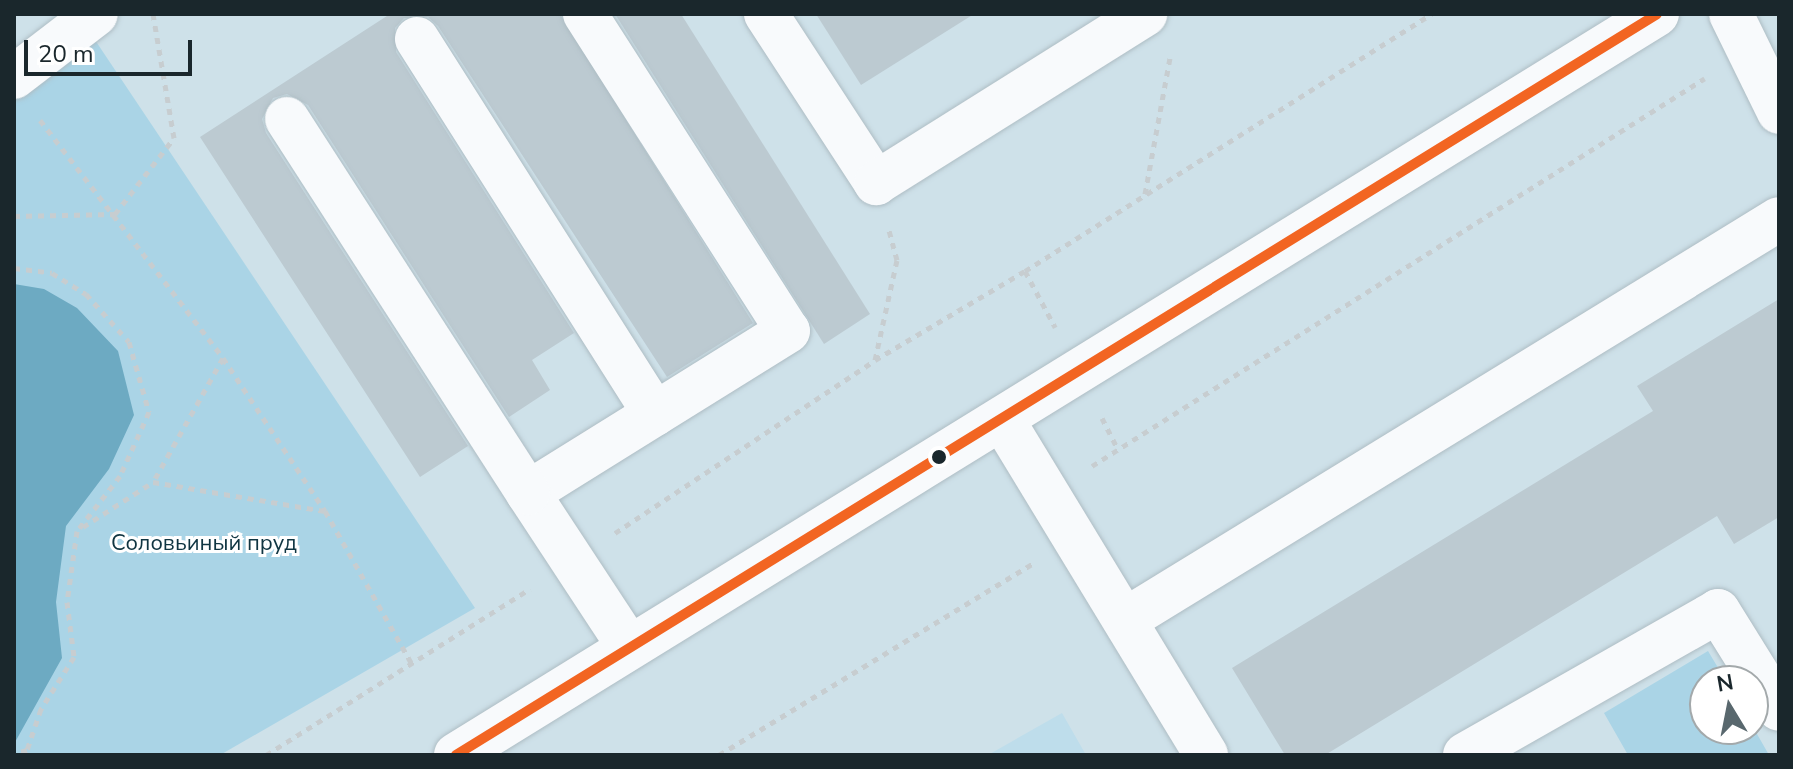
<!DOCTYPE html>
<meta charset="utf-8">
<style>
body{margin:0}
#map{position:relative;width:1793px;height:769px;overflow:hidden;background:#cee1e9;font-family:"Nunito Sans",sans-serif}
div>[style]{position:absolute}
.built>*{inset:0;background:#beddeb}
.green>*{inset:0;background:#aad4e6}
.water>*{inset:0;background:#6daac2}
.building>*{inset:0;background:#bccad1}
.path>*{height:5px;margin-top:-2.5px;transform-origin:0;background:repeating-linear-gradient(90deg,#c7cdd0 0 6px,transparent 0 12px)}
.roads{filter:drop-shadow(0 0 2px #aebdc4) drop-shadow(0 0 2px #aebdc4)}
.minor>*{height:44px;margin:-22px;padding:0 22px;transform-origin:22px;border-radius:22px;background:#f8fafc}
.bus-1>*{height:10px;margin:-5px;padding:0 5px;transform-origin:5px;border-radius:5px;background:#f26522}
.dots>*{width:22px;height:22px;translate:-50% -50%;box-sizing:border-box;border:4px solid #fff;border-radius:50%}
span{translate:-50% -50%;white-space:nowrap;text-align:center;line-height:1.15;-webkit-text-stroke:6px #fff;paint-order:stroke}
.park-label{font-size:22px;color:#103542}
.frame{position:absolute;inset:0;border:16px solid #1a272c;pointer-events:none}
.north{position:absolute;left:1689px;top:665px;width:80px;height:80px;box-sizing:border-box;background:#fff;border:2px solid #a3a9ab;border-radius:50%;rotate:350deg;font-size:22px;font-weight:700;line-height:32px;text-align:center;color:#1a272c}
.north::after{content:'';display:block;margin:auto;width:28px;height:36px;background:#59686e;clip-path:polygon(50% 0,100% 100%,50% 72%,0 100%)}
.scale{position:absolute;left:24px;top:40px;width:168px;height:36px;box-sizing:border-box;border:4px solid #1a272c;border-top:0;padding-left:10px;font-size:24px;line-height:28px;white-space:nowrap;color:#1a272c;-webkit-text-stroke:6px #fff;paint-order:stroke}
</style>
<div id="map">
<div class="built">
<i style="clip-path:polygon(1062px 713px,1086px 755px,988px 755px)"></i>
</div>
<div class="green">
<i style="clip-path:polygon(95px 40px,475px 608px,220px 755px,14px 755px,14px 99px)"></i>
<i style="clip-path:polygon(1708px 651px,1726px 681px,1705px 681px,1705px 729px,1753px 727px,1769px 755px,1628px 755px,1604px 713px)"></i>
</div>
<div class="water">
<i style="clip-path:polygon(14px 284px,44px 289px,77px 308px,118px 351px,134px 415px,109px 469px,66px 526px,56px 602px,62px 658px,14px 744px)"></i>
</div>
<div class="building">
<i style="clip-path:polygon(390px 14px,560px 14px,753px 323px,667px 377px,438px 26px,428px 17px,404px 18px,395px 28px,396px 52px,574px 333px,532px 360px,550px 390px,509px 417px,308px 105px,287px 94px,273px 98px,262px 119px,266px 133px,468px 446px,420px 477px,200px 137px)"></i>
<i style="clip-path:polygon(615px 14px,681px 14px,870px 314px,824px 344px)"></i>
<i style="clip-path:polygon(816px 14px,974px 14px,861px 85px)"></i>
<i style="clip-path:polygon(1779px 299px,1779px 517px,1734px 544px,1717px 516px,1325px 755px,1285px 755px,1232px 668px,1653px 411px,1637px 386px)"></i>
</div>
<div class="path">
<i style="left:40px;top:120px;width:300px;rotate:52.4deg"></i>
<i style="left:223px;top:358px;width:184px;rotate:56.3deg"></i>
<i style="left:325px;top:511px;width:178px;rotate:60.4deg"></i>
<i style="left:1145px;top:194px;width:138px;rotate:-79.6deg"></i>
<i style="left:14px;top:216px;width:101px;rotate:-1.1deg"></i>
<i style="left:115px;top:214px;width:96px;rotate:-52.2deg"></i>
<i style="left:174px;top:138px;width:126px;rotate:-99.6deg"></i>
<i style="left:14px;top:268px;width:38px;rotate:7deg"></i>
<i style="left:52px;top:273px;width:40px;rotate:32deg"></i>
<i style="left:86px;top:294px;width:64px;rotate:48.1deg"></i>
<i style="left:129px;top:342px;width:73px;rotate:74.1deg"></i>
<i style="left:149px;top:412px;width:70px;rotate:114.4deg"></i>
<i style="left:120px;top:476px;width:70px;rotate:128deg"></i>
<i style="left:77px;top:531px;width:72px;rotate:98deg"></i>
<i style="left:67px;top:602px;width:55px;rotate:82.7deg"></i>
<i style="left:74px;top:657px;width:62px;rotate:122.4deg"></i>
<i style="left:41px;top:709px;width:43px;rotate:108.9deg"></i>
<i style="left:27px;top:750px;width:14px;rotate:163deg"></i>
<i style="left:1025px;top:271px;width:64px;rotate:61.8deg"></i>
<i style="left:223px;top:358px;width:142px;rotate:119.4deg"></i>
<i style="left:153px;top:482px;width:173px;rotate:9.6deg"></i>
<i style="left:875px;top:360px;width:102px;rotate:-77.6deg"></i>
<i style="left:897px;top:260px;width:31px;rotate:-105deg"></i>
<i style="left:1102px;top:418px;width:34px;rotate:63deg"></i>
<i style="left:1092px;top:466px;width:725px;rotate:-32.33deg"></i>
<i style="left:83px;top:527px;width:83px;rotate:-32.7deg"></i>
<i style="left:615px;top:533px;width:312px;rotate:-33.6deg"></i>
<i style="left:875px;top:360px;width:174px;rotate:-30.7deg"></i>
<i style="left:1025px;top:271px;width:481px;rotate:-32.3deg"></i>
<i style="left:266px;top:755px;width:312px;rotate:-32.2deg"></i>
<i style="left:719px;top:755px;width:367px;rotate:-31.4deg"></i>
</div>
<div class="roads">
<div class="minor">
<i style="left:585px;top:14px;width:376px;rotate:57.4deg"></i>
<i style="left:788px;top:331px;width:306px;rotate:148.1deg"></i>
<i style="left:528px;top:493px;width:184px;rotate:56.7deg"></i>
<i style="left:766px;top:14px;width:202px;rotate:56.9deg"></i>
<i style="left:876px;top:183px;width:318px;rotate:-32.1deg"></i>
<i style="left:1731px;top:14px;width:109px;rotate:63.9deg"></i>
<i style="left:417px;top:39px;width:444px;rotate:57.6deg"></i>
<i style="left:14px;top:77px;width:103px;rotate:-37.5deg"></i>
<i style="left:287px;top:119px;width:445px;rotate:57.2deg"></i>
<i style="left:1002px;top:419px;width:393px;rotate:58.7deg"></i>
<i style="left:1125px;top:620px;width:767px;rotate:-31.51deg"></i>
<i style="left:456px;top:755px;width:1411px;rotate:-31.67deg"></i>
<i style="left:1465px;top:755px;width:291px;rotate:-29.6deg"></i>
<i style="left:1718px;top:611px;width:115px;rotate:58.1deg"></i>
</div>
</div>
<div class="bus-1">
<i style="left:456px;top:755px;width:1411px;rotate:-31.67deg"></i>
</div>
<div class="dots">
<i style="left:939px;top:457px;background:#1a272c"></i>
</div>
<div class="park-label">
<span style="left:204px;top:544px">Соловьиный пруд</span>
</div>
<div class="frame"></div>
<div class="north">N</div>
<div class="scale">20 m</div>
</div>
